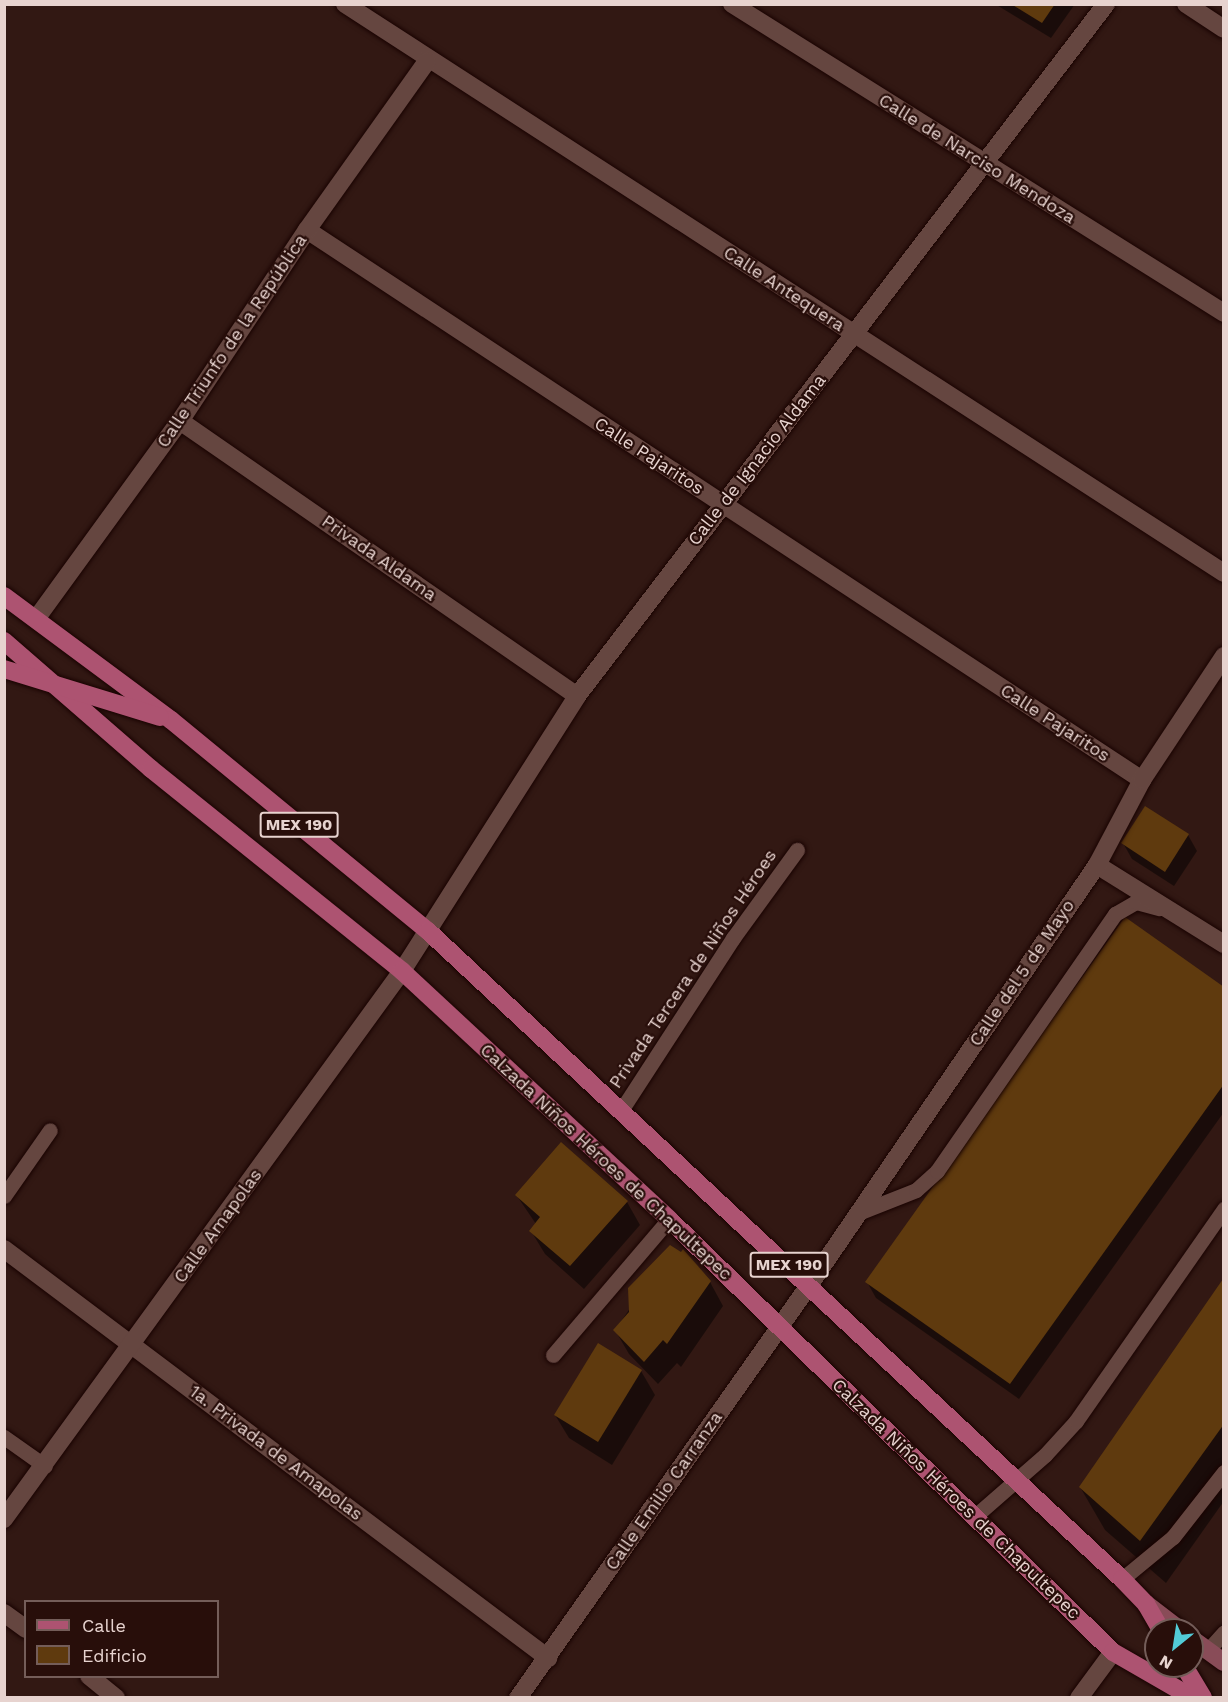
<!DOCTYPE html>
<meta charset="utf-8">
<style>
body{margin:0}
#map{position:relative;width:1228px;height:1702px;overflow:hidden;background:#321813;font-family:"Work Sans",sans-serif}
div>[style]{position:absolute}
.shadow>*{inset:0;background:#0007}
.building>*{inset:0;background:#5f3a0e}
.roads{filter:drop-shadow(0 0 2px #190301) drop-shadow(0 0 2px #190301)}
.lane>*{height:15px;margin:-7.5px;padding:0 7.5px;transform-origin:7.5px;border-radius:7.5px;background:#654640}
.street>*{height:18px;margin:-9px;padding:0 9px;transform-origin:9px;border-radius:9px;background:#654640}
.secondary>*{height:18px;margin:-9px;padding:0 9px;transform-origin:9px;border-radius:9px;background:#894c58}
.primary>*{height:18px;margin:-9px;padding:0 9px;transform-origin:9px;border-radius:9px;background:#ad5371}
span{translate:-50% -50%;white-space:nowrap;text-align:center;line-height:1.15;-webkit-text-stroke:4.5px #280e0a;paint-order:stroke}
.shield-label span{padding:2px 4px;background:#280e0a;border:2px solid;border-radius:4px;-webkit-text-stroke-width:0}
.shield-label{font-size:16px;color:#e7d3cf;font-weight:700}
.street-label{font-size:18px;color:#e7d3cf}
.frame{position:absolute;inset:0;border:6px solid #e7d3cf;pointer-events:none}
.legend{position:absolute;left:24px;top:1600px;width:195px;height:78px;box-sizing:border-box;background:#280e0a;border:2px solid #745d59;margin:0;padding:8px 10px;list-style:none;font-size:18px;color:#e7d3cf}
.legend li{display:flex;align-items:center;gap:12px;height:30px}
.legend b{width:30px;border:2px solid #745d59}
.north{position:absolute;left:1144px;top:1618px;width:60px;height:60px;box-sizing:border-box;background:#280e0a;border:2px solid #745d59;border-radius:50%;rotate:210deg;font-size:16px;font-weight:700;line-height:24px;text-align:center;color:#e7d3cf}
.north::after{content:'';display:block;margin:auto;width:21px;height:27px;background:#52cbd7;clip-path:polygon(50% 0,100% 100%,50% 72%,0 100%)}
</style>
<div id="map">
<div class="shadow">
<i style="clip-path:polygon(995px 4px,1075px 4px,1051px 38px)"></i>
<i style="clip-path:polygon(1188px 835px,1197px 851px,1174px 886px,1132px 859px,1123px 843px)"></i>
<i style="clip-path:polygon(1224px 989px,1224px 1112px,1019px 1399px,876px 1298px,867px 1282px)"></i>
<i style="clip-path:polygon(517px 1196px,627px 1202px,640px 1225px,584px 1289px,545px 1254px,531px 1231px,536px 1224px)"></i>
<i style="clip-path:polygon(710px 1282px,723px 1306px,681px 1367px,677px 1363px,658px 1384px,629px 1354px,615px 1330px,633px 1304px)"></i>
<i style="clip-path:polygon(1222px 1284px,1224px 1501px,1166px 1583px,1105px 1530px,1080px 1487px)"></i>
<i style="clip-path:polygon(641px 1371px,655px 1395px,612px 1465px,569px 1438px,555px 1415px)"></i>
</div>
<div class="building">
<i style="clip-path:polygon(1011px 4px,1055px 4px,1042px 23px)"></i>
<i style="clip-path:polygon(1145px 806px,1189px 834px,1165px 872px,1121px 843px)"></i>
<i style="clip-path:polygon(1125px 917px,1224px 987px,1224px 1084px,1010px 1384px,865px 1282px)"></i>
<i style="clip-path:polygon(561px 1142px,628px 1201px,570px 1266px,529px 1231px,540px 1217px,515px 1195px)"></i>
<i style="clip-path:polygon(670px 1245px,681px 1252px,683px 1249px,711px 1281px,667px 1344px,663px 1340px,644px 1362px,613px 1330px,629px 1312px,628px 1288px)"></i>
<i style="clip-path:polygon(1223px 1279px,1224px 1424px,1140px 1541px,1079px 1487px)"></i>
<i style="clip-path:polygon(598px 1343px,642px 1370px,598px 1442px,554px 1415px)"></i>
</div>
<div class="roads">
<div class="lane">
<i style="left:622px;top:1109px;width:204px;rotate:-57deg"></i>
<i style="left:733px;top:938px;width:109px;rotate:-54deg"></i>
<i style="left:4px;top:1196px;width:80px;rotate:-55.1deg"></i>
<i style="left:858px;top:1213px;width:62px;rotate:-21.6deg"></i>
<i style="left:916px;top:1190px;width:28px;rotate:-42deg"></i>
<i style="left:937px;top:1171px;width:313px;rotate:-55.3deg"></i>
<i style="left:1115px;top:914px;width:24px;rotate:-30deg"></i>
<i style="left:1136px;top:902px;width:24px;rotate:15deg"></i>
<i style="left:553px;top:1355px;width:179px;rotate:-49.5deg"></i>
<i style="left:4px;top:1437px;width:50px;rotate:35.3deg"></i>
<i style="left:974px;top:1517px;width:94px;rotate:-41.1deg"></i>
<i style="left:1045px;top:1455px;width:46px;rotate:-47.6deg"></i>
<i style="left:1076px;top:1421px;width:259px;rotate:-55.1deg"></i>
<i style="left:1122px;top:1579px;width:66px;rotate:-39.5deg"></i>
<i style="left:1173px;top:1537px;width:83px;rotate:-51.9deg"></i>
<i style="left:1208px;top:1650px;width:24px;rotate:-48deg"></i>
</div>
<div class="street">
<i style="left:345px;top:4px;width:1047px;rotate:32.92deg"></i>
<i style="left:732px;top:4px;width:581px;rotate:32.13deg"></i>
<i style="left:1186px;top:4px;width:45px;rotate:33.3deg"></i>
<i style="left:307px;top:230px;width:1000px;rotate:33.37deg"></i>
<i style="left:180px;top:421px;width:483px;rotate:34.7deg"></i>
<i style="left:36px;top:619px;width:245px;rotate:-54deg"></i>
<i style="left:180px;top:421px;width:229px;rotate:-56.4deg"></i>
<i style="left:307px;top:230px;width:207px;rotate:-54.6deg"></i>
<i style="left:1097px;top:865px;width:150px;rotate:31.9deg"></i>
<i style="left:4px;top:1249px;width:681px;rotate:36.94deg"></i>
<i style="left:4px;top:1519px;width:677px;rotate:-54.01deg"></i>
<i style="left:402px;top:971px;width:326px;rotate:-57.5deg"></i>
<i style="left:577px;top:696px;width:871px;rotate:-52.6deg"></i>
<i style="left:4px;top:1613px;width:27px;rotate:36deg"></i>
<i style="left:89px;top:1676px;width:35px;rotate:39deg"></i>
<i style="left:518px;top:1698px;width:507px;rotate:-54.8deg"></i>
<i style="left:810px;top:1284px;width:508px;rotate:-55.59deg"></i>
<i style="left:1097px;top:865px;width:96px;rotate:-62.1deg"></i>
<i style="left:1142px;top:780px;width:149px;rotate:-56.5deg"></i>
<i style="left:1079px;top:1698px;width:57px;rotate:-53.5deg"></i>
</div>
<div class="secondary">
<i style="left:1146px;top:1604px;width:43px;rotate:37.4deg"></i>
<i style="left:1192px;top:1639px;width:39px;rotate:36deg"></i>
</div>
<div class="primary">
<i style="left:4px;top:596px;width:208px;rotate:36.6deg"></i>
<i style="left:171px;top:720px;width:333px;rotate:39.4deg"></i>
<i style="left:428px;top:931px;width:949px;rotate:43.04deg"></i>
<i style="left:1122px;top:1579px;width:35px;rotate:46deg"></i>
<i style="left:1146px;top:1604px;width:30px;rotate:60deg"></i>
<i style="left:4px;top:641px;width:195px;rotate:41deg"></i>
<i style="left:151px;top:769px;width:322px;rotate:38.8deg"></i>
<i style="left:402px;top:971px;width:364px;rotate:42.9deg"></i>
<i style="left:669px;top:1219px;width:620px;rotate:44.28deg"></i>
<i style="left:1113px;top:1652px;width:92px;rotate:29.9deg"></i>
<i style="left:4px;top:669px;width:163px;rotate:17.1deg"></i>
<i style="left:1184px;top:1666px;width:37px;rotate:59deg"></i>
</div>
</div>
<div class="shield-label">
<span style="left:299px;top:825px">MEX 190</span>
<span style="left:789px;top:1265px">MEX 190</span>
</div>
<div class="street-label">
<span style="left:977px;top:159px;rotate:32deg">Calle de Narciso Mendoza</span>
<span style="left:784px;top:289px;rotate:33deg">Calle Antequera</span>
<span style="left:232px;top:341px;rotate:-56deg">Calle Triunfo de la República</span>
<span style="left:649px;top:456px;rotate:33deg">Calle Pajaritos</span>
<span style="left:757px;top:460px;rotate:-52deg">Calle de Ignacio Aldama</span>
<span style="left:379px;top:558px;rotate:35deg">Privada Aldama</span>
<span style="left:1055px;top:723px;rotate:33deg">Calle Pajaritos</span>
<span style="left:693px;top:969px;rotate:-56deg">Privada Tercera de Niños Héroes</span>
<span style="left:1022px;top:973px;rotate:-56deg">Calle del 5 de Mayo</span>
<span style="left:606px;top:1162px;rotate:43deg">Calzada Niños Héroes de Chapultepec</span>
<span style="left:218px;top:1226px;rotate:-54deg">Calle Amapolas</span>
<span style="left:276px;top:1453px;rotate:37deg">1a. Privada de Amapolas</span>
<span style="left:664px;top:1491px;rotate:-55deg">Calle Emilio Carranza</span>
<span style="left:956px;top:1499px;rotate:44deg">Calzada Niños Héroes de Chapultepec</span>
</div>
<div class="frame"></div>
<ul class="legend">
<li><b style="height:8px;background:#ad5371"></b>Calle</li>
<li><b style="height:16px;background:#5f3a0e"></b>Edificio</li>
</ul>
<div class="north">N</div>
</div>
